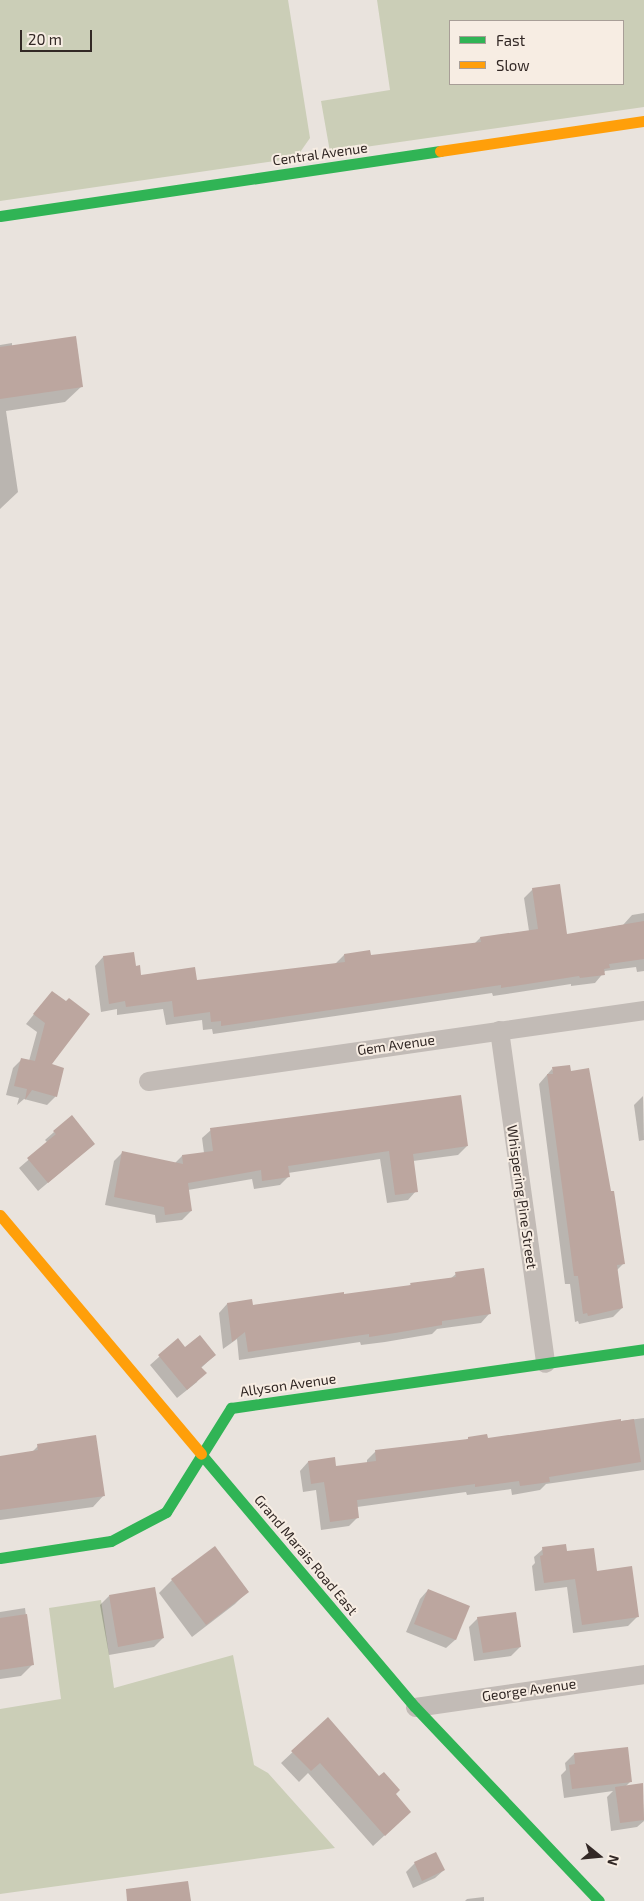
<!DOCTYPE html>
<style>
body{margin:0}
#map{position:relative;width:644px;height:1901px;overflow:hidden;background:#e9e3dd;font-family:"Exo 2",sans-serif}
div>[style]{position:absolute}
.green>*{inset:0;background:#cbceb7}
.shadow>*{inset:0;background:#0003}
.building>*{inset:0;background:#bca69f}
.street>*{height:19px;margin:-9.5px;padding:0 9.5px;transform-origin:9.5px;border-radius:9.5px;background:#c2bbb6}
.fast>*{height:11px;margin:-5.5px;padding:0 5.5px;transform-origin:5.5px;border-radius:5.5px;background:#30b455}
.slow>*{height:11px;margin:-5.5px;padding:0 5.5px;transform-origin:5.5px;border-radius:5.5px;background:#ff9f0a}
span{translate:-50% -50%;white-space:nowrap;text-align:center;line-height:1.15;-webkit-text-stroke:4px #f7ede3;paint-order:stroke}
.street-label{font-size:14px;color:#322825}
.legend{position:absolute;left:449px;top:20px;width:175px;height:65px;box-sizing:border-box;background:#f7ede3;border:1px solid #a89e97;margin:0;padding:6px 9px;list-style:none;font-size:15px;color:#322825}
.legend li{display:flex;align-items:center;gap:10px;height:25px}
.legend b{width:25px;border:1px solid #a89e97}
.north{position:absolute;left:574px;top:1831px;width:50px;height:50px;-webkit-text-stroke:4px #f7ede3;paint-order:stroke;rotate:107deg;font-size:14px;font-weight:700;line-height:20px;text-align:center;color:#322825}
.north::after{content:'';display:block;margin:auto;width:18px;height:22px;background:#322825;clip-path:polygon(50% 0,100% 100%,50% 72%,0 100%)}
.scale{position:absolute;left:20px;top:30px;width:72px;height:22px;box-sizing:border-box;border:2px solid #322825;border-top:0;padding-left:6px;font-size:15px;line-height:18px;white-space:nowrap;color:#322825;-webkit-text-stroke:4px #f7ede3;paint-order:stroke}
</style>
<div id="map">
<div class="green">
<i style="clip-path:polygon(0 0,288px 0,310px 138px,296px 158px,0 201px)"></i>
<i style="clip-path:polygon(evenodd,377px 0,644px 0,644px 107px,330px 152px,321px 101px,390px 90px,377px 0,623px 21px,623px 84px,450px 84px,450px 21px,623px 21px)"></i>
<i style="clip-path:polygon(101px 1600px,114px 1688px,233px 1655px,254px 1765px,268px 1773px,335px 1848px,0 1894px,0 1709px,61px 1699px,49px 1608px)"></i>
</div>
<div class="shadow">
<i style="clip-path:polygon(12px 343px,12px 346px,82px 386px,65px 402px,6px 411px,18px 492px,0 509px,0 345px)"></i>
<i style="clip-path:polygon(533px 889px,566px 935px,623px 925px,632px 915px,644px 913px,644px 971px,637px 972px,636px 967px,605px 971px,595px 983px,571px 986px,571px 984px,493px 996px,492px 993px,213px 1034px,212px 1029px,203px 1030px,202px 1020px,166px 1025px,163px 1009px,117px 1015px,117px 1009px,101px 1012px,95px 966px,103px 957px,134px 967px,140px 977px,196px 981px,335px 964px,344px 955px,370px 957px,474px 944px,480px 938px,529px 931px,524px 898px)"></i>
<i style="clip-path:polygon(52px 992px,50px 1065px,56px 1096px,47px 1105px,24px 1099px,17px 1105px,19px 1098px,6px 1095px,13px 1068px,22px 1059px,29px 1061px,37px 1032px,26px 1024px)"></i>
<i style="clip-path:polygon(552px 1069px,610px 1193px,624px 1263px,617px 1270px,622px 1308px,613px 1317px,579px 1324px,578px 1321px,575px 1322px,570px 1284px,565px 1284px,539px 1084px)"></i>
<i style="clip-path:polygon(643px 1096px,644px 1140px,639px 1141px,634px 1105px)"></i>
<i style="clip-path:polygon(211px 1130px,467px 1146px,458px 1155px,413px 1161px,416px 1191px,408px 1200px,387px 1203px,380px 1159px,288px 1173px,288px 1177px,280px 1185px,254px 1189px,252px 1179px,188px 1190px,191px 1211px,182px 1220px,156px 1223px,155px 1215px,105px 1205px,114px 1161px,122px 1153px,175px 1163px,182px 1156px,204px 1153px,202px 1138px)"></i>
<i style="clip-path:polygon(54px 1132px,94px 1144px,38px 1191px,19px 1168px,48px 1143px,45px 1140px)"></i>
<i style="clip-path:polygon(456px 1274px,489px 1314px,481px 1323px,437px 1329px,432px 1334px,385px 1342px,361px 1345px,360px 1342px,239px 1360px,237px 1339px,223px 1349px,219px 1313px,227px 1304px,252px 1306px,408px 1287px,411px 1284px,450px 1279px)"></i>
<i style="clip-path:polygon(178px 1340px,185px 1349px,215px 1355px,201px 1368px,197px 1382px,177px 1398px,150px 1365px)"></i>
<i style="clip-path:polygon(644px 1418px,644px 1470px,546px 1484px,540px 1490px,512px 1495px,511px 1489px,467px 1495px,466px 1492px,357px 1507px,358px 1517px,349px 1526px,321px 1530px,316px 1490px,303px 1492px,300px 1471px,308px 1462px,335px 1468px,367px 1463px,367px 1460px,375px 1452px,466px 1440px,469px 1438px,487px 1439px)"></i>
<i style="clip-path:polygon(38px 1446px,104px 1495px,93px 1507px,0 1520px,0 1457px,31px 1453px)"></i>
<i style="clip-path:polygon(214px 1548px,248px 1591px,235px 1604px,192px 1637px,159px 1593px,172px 1580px)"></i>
<i style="clip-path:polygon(543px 1549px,596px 1572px,637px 1617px,628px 1626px,573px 1633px,567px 1587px,535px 1591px,532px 1566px,535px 1563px,534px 1557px)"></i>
<i style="clip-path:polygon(428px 1590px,468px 1606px,455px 1640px,446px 1648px,406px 1632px,420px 1599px)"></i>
<i style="clip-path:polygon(109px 1596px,163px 1638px,154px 1647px,109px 1655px,100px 1605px)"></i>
<i style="clip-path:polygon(25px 1608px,32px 1665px,21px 1676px,0 1679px,0 1612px)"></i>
<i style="clip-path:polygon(478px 1618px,520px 1647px,511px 1656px,474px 1661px,469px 1627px)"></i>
<i style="clip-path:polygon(328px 1719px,394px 1794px,398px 1823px,373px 1846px,308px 1773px,299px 1782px,281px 1763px)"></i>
<i style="clip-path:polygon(574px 1754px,631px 1781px,625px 1787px,642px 1785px,644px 1821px,637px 1827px,611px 1831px,607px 1797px,613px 1791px,564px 1798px,561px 1775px,566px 1770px,565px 1763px)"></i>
<i style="clip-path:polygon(415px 1863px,444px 1870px,435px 1878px,413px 1888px,406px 1872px)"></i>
<i style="clip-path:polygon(484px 1897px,484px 1901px,465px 1901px,467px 1899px)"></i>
</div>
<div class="building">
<i style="clip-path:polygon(76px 336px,83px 387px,0 399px,0 347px)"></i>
<i style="clip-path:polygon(560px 884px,567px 934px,644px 921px,644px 959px,609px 964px,610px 968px,604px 969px,605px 975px,580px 978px,579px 976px,501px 988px,501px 985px,221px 1026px,221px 1021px,211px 1022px,210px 1012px,174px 1017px,172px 1001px,126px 1007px,125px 1001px,109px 1004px,103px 956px,134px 952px,136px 966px,140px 965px,141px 975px,195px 967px,197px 980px,345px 962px,344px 954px,370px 950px,371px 955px,481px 942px,480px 937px,538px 929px,532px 888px)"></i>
<i style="clip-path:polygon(52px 991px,66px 1001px,69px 998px,90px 1014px,52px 1064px,64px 1068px,57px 1097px,32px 1090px,25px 1100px,27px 1089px,14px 1086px,21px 1058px,35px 1061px,45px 1023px,33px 1014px)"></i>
<i style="clip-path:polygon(570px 1065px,571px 1071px,589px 1068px,611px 1191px,614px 1191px,625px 1264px,617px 1265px,623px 1308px,588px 1316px,587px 1313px,583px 1314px,578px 1276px,574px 1276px,547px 1074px,553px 1074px,552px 1067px)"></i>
<i style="clip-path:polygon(461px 1095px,468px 1146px,413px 1154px,418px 1192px,395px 1195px,389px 1151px,288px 1166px,290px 1177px,262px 1181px,261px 1170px,188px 1183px,192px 1211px,165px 1215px,164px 1207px,114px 1197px,122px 1151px,183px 1164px,182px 1155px,213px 1151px,210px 1128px)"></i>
<i style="clip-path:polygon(72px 1115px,95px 1144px,48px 1183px,27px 1158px,56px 1134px,53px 1131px)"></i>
<i style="clip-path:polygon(484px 1268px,491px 1314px,442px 1321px,442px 1325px,395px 1333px,369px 1337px,369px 1334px,248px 1352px,245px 1332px,232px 1342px,227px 1303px,252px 1299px,253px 1305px,344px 1292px,344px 1294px,411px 1285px,410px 1283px,456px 1277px,455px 1272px)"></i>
<i style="clip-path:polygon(200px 1335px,216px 1355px,201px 1367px,207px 1373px,187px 1390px,158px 1355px,178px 1338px,185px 1347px)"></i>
<i style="clip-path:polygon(621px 1419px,621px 1421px,634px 1419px,641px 1462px,549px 1477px,550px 1482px,520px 1486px,519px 1481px,475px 1487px,475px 1484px,357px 1500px,359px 1518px,330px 1522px,324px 1482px,311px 1484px,308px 1461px,335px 1457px,336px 1466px,376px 1461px,375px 1450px,468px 1439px,468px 1437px,487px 1434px,488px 1438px)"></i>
<i style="clip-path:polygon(96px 1435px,105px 1496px,0 1510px,0 1456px,38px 1450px,37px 1444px)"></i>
<i style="clip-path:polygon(566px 1544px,567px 1551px,594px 1548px,597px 1571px,632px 1566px,639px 1617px,582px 1625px,575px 1579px,544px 1583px,540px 1556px,543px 1555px,542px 1547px)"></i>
<i style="clip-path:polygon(215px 1546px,249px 1592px,206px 1625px,171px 1579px)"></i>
<i style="clip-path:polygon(155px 1587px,164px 1638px,118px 1647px,109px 1595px)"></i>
<i style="clip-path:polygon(428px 1589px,470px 1606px,456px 1640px,414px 1624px)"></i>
<i style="clip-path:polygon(516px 1612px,521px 1647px,483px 1653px,477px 1617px)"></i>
<i style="clip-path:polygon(27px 1614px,34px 1665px,0 1670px,0 1618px)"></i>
<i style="clip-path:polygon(328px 1717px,379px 1776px,384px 1772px,400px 1790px,396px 1794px,411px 1812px,385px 1836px,320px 1763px,311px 1771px,291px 1751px)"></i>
<i style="clip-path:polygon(628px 1747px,632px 1782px,572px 1789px,569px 1765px,575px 1764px,574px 1753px)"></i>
<i style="clip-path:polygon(643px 1783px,644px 1820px,620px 1823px,615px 1787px)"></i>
<i style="clip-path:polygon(436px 1852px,445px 1870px,422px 1881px,414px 1862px)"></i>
<i style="clip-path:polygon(188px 1881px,191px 1901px,127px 1901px,126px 1889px)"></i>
</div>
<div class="street">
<i style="left:499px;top:1030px;width:336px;rotate:82.1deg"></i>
<i style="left:148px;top:1081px;width:501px;rotate:-8.15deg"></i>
<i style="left:415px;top:1707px;width:231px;rotate:-8.2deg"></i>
</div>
<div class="fast">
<i style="left:0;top:216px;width:445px;rotate:-8.4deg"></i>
<i style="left:201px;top:1454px;width:331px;rotate:49.8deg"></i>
<i style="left:415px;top:1707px;width:267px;rotate:46.5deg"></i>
<i style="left:0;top:1558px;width:112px;rotate:-8.7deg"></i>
<i style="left:111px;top:1541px;width:62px;rotate:-27.8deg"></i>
<i style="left:166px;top:1512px;width:123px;rotate:-58deg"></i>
<i style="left:231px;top:1408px;width:417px;rotate:-8.1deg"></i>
</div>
<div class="slow">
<i style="left:440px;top:151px;width:206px;rotate:-8.4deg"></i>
<i style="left:0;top:1215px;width:312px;rotate:49.9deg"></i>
</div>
<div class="street-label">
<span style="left:320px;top:154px;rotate:-8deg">Central Avenue</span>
<span style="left:396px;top:1045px;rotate:-8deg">Gem Avenue</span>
<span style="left:522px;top:1197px;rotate:82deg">Whispering Pine Street</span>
<span style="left:288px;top:1385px;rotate:-8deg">Allyson Avenue</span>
<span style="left:306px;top:1555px;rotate:50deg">Grand Marais Road East</span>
<span style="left:529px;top:1690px;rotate:-8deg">George Avenue</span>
</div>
<ul class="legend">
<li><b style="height:6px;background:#30b455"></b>Fast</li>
<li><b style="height:6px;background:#ff9f0a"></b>Slow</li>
</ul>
<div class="north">N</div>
<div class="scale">20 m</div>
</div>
